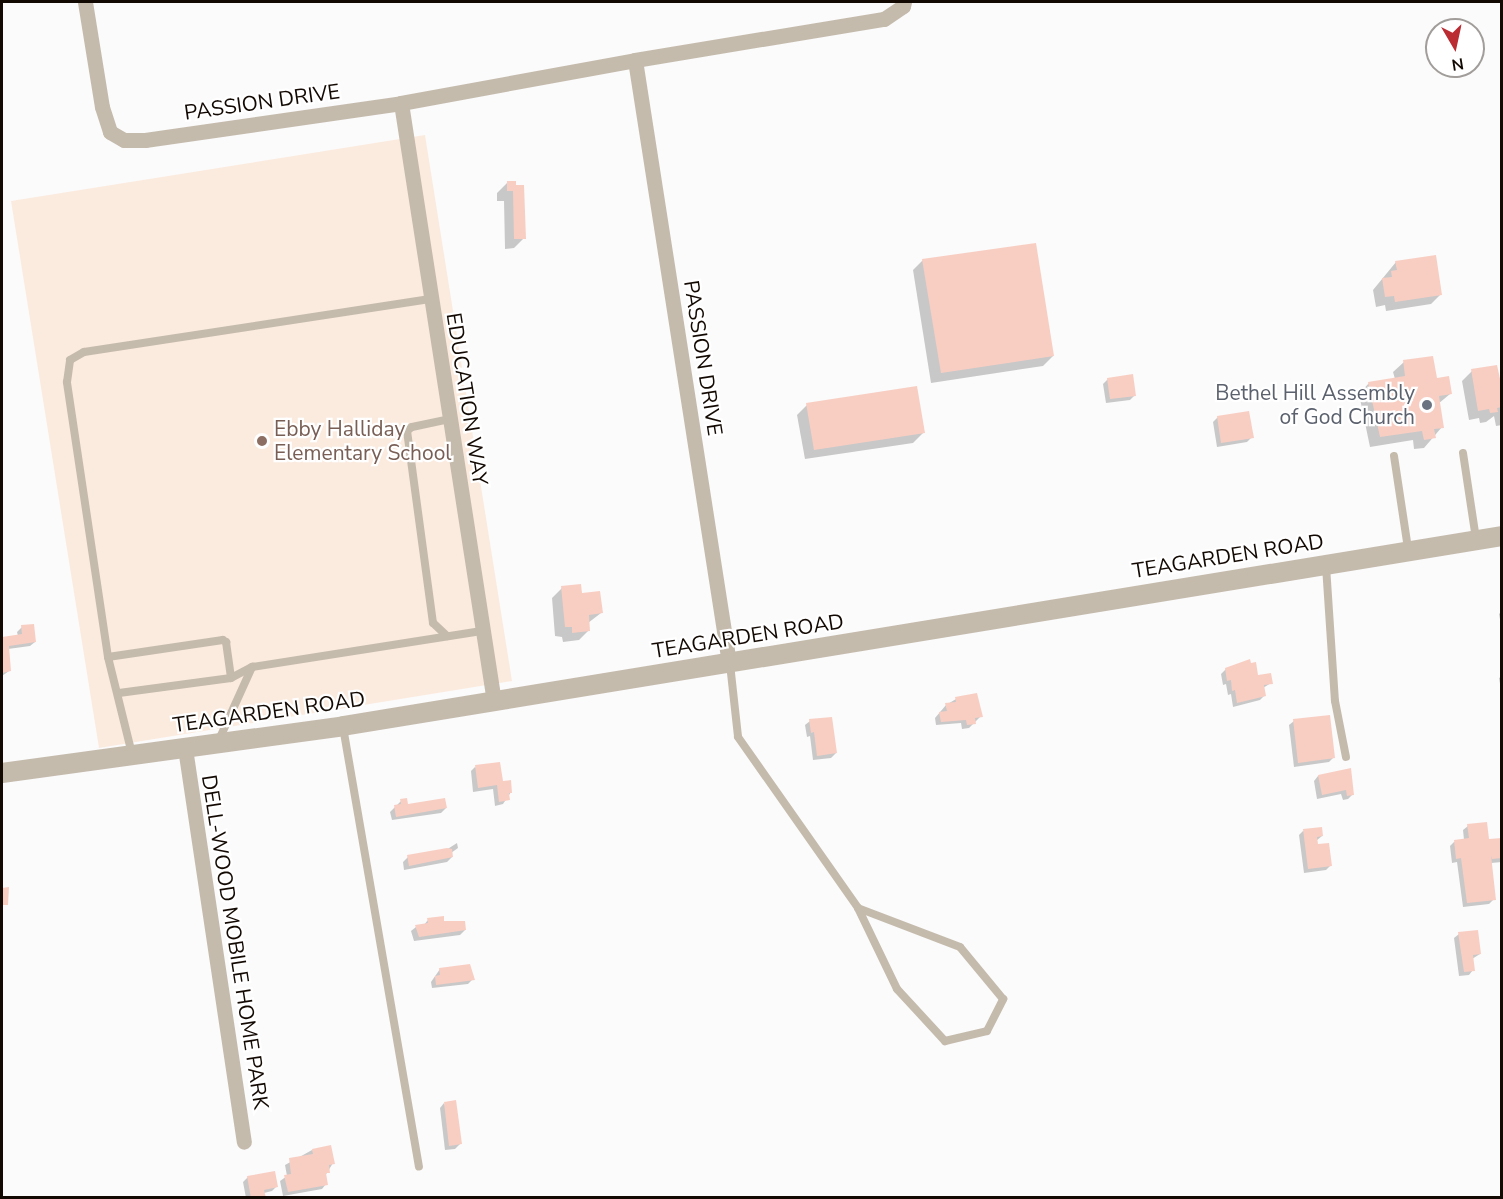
<!DOCTYPE html>
<style>
body{margin:0}
#map{position:relative;width:1503px;height:1199px;overflow:hidden;background:#fbfbfb;font-family:"Nunito Sans",sans-serif}
div>[style]{position:absolute}
.built>*{inset:0;background:#fbebdf}
.shadow>*{inset:0;background:#0003}
.building>*{inset:0;background:#f8cec3}
.service>*{height:8px;margin:-4px;padding:0 4px;transform-origin:4px;border-radius:4px;background:#c5bbad}
.minor>*{height:15px;margin:-7.5px;padding:0 7.5px;transform-origin:7.5px;border-radius:7.5px;background:#c5bbad}
.tertiary>*{height:20px;margin:-10px;padding:0 10px;transform-origin:10px;border-radius:10px;background:#c5bbad}
.dots>*{width:16px;height:16px;translate:-50% -50%;box-sizing:border-box;border:3px solid #fff;border-radius:50%}
span{translate:-50% -50%;white-space:nowrap;text-align:center;line-height:1.15;-webkit-text-stroke:4.5px #fff;paint-order:stroke}
.street-label{font-size:21px;color:#130903}
.worship-label{font-size:21px;color:#5b616d}
.right{translate:-100% -50%;text-align:right}
.education-label{font-size:21px;color:#785e54}
.left{translate:0 -50%;text-align:left}
.frame{position:absolute;inset:0;border:3px solid #130903;pointer-events:none}
.north{position:absolute;left:1425px;top:18px;width:60px;height:60px;box-sizing:border-box;background:#fff;border:2px solid #a19d9a;border-radius:50%;rotate:171deg;font-size:16px;font-weight:700;line-height:24px;text-align:center;color:#130903}
.north::after{content:'';display:block;margin:auto;width:21px;height:27px;background:#bb2b32;clip-path:polygon(50% 0,100% 100%,50% 72%,0 100%)}
</style>
<div id="map">
<div class="built">
<i style="clip-path:polygon(425px 135px,512px 681px,99px 748px,11px 201px)"></i>
</div>
<div class="shadow">
<i style="clip-path:polygon(515px 182px,524px 238px,514px 248px,505px 249px,504px 201px,497px 201px,497px 193px,507px 183px)"></i>
<i style="clip-path:polygon(923px 260px,1053px 356px,1043px 366px,931px 383px,913px 270px)"></i>
<i style="clip-path:polygon(1396px 262px,1441px 294px,1431px 304px,1386px 311px,1385px 305px,1376px 307px,1373px 290px)"></i>
<i style="clip-path:polygon(1404px 362px,1435px 379px,1450px 394px,1438px 404px,1442px 427px,1424px 448px,1414px 449px,1413px 440px,1370px 447px,1359px 394px,1369px 383px,1395px 379px,1393px 372px)"></i>
<i style="clip-path:polygon(1472px 371px,1502px 389px,1502px 425px,1496px 426px,1494px 416px,1486px 422px,1480px 423px,1479px 418px,1469px 420px,1462px 381px)"></i>
<i style="clip-path:polygon(1108px 379px,1134px 396px,1130px 400px,1106px 403px,1103px 384px)"></i>
<i style="clip-path:polygon(807px 405px,923px 433px,913px 443px,805px 459px,797px 415px)"></i>
<i style="clip-path:polygon(1218px 417px,1252px 437px,1247px 442px,1217px 447px,1213px 422px)"></i>
<i style="clip-path:polygon(562px 588px,601px 613px,588px 623px,589px 630px,579px 640px,563px 642px,562px 637px,555px 636px,552px 598px)"></i>
<i style="clip-path:polygon(1502px 611px,1502px 630px,1499px 614px)"></i>
<i style="clip-path:polygon(22px 627px,35px 642px,30px 646px,8px 649px,9px 671px,2px 676px,2px 638px,18px 636px,17px 632px)"></i>
<i style="clip-path:polygon(1226px 669px,1271px 683px,1263px 688px,1264px 696px,1260px 700px,1233px 707px,1231px 694px,1228px 695px,1226px 684px,1223px 685px,1221px 674px)"></i>
<i style="clip-path:polygon(1502px 676px,1502px 695px,1499px 678px)"></i>
<i style="clip-path:polygon(956px 699px,981px 716px,969px 728px,962px 729px,961px 723px,936px 725px,935px 718px,946px 705px)"></i>
<i style="clip-path:polygon(810px 721px,836px 753px,831px 758px,813px 760px,810px 736px,807px 737px,805px 725px)"></i>
<i style="clip-path:polygon(1294px 721px,1333px 758px,1329px 762px,1294px 767px,1289px 725px)"></i>
<i style="clip-path:polygon(475px 767px,502px 783px,511px 792px,503px 804px,495px 806px,493px 789px,473px 792px,471px 771px)"></i>
<i style="clip-path:polygon(1350px 770px,1353px 794px,1348px 799px,1343px 800px,1341px 794px,1317px 799px,1314px 781px,1318px 776px)"></i>
<i style="clip-path:polygon(401px 801px,406px 806px,446px 808px,441px 813px,392px 820px,390px 812px)"></i>
<i style="clip-path:polygon(1468px 826px,1488px 841px,1502px 839px,1502px 862px,1491px 863px,1494px 899px,1489px 904px,1463px 907px,1457px 862px,1452px 863px,1450px 846px,1454px 842px,1464px 840px,1463px 830px)"></i>
<i style="clip-path:polygon(1303px 831px,1322px 836px,1316px 841px,1317px 846px,1331px 865px,1326px 870px,1304px 873px,1299px 835px)"></i>
<i style="clip-path:polygon(457px 843px,458px 848px,451px 853px,452px 857px,447px 862px,404px 870px,403px 862px,408px 857px,446px 850px)"></i>
<i style="clip-path:polygon(428px 920px,443px 922px,465px 930px,460px 935px,414px 941px,411px 931px,416px 927px,423px 926px)"></i>
<i style="clip-path:polygon(1459px 934px,1480px 954px,1472px 959px,1473px 970px,1469px 975px,1459px 976px,1454px 938px)"></i>
<i style="clip-path:polygon(440px 969px,473px 979px,468px 984px,432px 988px,431px 982px)"></i>
<i style="clip-path:polygon(444px 1103px,460px 1144px,455px 1149px,445px 1150px,440px 1108px)"></i>
<i style="clip-path:polygon(312px 1150px,333px 1163px,325px 1176px,326px 1184px,322px 1189px,283px 1196px,280px 1181px,287px 1176px,285px 1165px)"></i>
<i style="clip-path:polygon(248px 1177px,276px 1187px,272px 1191px,264px 1193px,264px 1198px,246px 1198px,243px 1182px)"></i>
</div>
<div class="building">
<i style="clip-path:polygon(507px 181px,516px 181px,516px 185px,524px 185px,526px 239px,514px 239px,513px 191px,507px 191px)"></i>
<i style="clip-path:polygon(1036px 243px,1054px 356px,941px 373px,922px 259px)"></i>
<i style="clip-path:polygon(1436px 255px,1442px 295px,1395px 302px,1394px 296px,1385px 297px,1382px 278px,1392px 277px,1391px 271px,1397px 270px,1395px 261px)"></i>
<i style="clip-path:polygon(1433px 356px,1437px 378px,1449px 376px,1452px 394px,1439px 396px,1444px 428px,1434px 429px,1436px 438px,1424px 440px,1422px 431px,1380px 437px,1368px 382px,1405px 376px,1403px 360px)"></i>
<i style="clip-path:polygon(1497px 365px,1502px 388px,1502px 407px,1497px 408px,1498px 412px,1490px 413px,1489px 409px,1478px 411px,1471px 369px)"></i>
<i style="clip-path:polygon(1133px 374px,1136px 396px,1110px 399px,1107px 378px)"></i>
<i style="clip-path:polygon(917px 386px,925px 433px,814px 450px,806px 403px)"></i>
<i style="clip-path:polygon(1249px 411px,1254px 438px,1221px 443px,1217px 416px)"></i>
<i style="clip-path:polygon(581px 584px,582px 593px,600px 591px,603px 613px,589px 615px,590px 631px,572px 633px,572px 627px,565px 627px,561px 586px)"></i>
<i style="clip-path:polygon(34px 624px,36px 642px,9px 646px,11px 671px,2px 673px,2px 637px,22px 634px,21px 625px)"></i>
<i style="clip-path:polygon(1250px 659px,1251px 663px,1256px 662px,1258px 675px,1271px 673px,1273px 684px,1264px 685px,1266px 696px,1237px 703px,1235px 690px,1232px 691px,1231px 680px,1227px 681px,1225px 668px)"></i>
<i style="clip-path:polygon(977px 693px,983px 717px,975px 718px,976px 724px,967px 725px,966px 720px,941px 722px,939px 712px,947px 711px,945px 703px,956px 702px,955px 697px)"></i>
<i style="clip-path:polygon(1330px 715px,1335px 758px,1298px 763px,1293px 719px)"></i>
<i style="clip-path:polygon(832px 717px,837px 753px,817px 756px,814px 732px,811px 733px,809px 719px)"></i>
<i style="clip-path:polygon(500px 762px,503px 781px,511px 780px,512px 793px,509px 793px,510px 800px,499px 802px,497px 785px,478px 788px,475px 765px)"></i>
<i style="clip-path:polygon(1351px 768px,1354px 795px,1347px 796px,1346px 790px,1322px 795px,1318px 775px)"></i>
<i style="clip-path:polygon(407px 798px,408px 804px,445px 798px,447px 808px,396px 817px,394px 805px,401px 804px,400px 799px)"></i>
<i style="clip-path:polygon(1487px 822px,1489px 839px,1502px 838px,1502px 858px,1492px 859px,1491px 855px,1496px 900px,1467px 903px,1461px 858px,1456px 859px,1454px 840px,1469px 838px,1467px 824px)"></i>
<i style="clip-path:polygon(1322px 827px,1323px 836px,1317px 837px,1318px 844px,1329px 843px,1332px 866px,1308px 869px,1303px 829px)"></i>
<i style="clip-path:polygon(447px 848px,452px 849px,453px 857px,409px 866px,407px 855px)"></i>
<i style="clip-path:polygon(9px 887px,8px 905px,2px 905px,2px 888px)"></i>
<i style="clip-path:polygon(444px 916px,444px 921px,465px 921px,466px 930px,419px 937px,415px 925px,428px 923px,427px 918px)"></i>
<i style="clip-path:polygon(1478px 930px,1481px 954px,1473px 955px,1475px 971px,1464px 972px,1458px 932px)"></i>
<i style="clip-path:polygon(470px 964px,475px 980px,436px 985px,435px 976px,440px 975px,439px 968px)"></i>
<i style="clip-path:polygon(456px 1100px,462px 1144px,449px 1146px,444px 1102px)"></i>
<i style="clip-path:polygon(331px 1145px,335px 1164px,329px 1165px,330px 1173px,326px 1173px,328px 1185px,288px 1192px,284px 1175px,291px 1174px,289px 1158px,313px 1154px,312px 1149px)"></i>
<i style="clip-path:polygon(275px 1171px,278px 1187px,264px 1190px,266px 1198px,251px 1198px,247px 1176px)"></i>
</div>
<div class="service">
<i style="left:1463px;top:453px;width:87px;rotate:81.4deg"></i>
<i style="left:1394px;top:456px;width:94px;rotate:81.4deg"></i>
<i style="left:1326px;top:566px;width:135px;rotate:86.2deg"></i>
<i style="left:1335px;top:701px;width:57px;rotate:78.9deg"></i>
<i style="left:447px;top:636px;width:19px;rotate:-137deg"></i>
<i style="left:433px;top:623px;width:194px;rotate:-97.7deg"></i>
<i style="left:407px;top:431px;width:6px;rotate:-39deg"></i>
<i style="left:412px;top:427px;width:38px;rotate:-12deg"></i>
<i style="left:108px;top:657px;width:116px;rotate:-8.4deg"></i>
<i style="left:223px;top:640px;width:4px;rotate:34deg"></i>
<i style="left:226px;top:642px;width:36px;rotate:82deg"></i>
<i style="left:730px;top:664px;width:73px;rotate:83.7deg"></i>
<i style="left:738px;top:737px;width:209px;rotate:54.9deg"></i>
<i style="left:858px;top:908px;width:90px;rotate:64.3deg"></i>
<i style="left:897px;top:989px;width:71px;rotate:47.3deg"></i>
<i style="left:945px;top:1041px;width:43px;rotate:-13.4deg"></i>
<i style="left:987px;top:1031px;width:36px;rotate:-63deg"></i>
<i style="left:1003px;top:999px;width:67px;rotate:-129.6deg"></i>
<i style="left:960px;top:947px;width:109px;rotate:-159.1deg"></i>
<i style="left:119px;top:693px;width:113px;rotate:-7.6deg"></i>
<i style="left:231px;top:678px;width:24px;rotate:-28deg"></i>
<i style="left:252px;top:667px;width:234px;rotate:-8.9deg"></i>
<i style="left:343px;top:727px;width:446px;rotate:80.2deg"></i>
<i style="left:218px;top:742px;width:82px;rotate:-65.6deg"></i>
<i style="left:132px;top:754px;width:100px;rotate:-103.9deg"></i>
<i style="left:108px;top:657px;width:278px;rotate:-98.5deg"></i>
<i style="left:67px;top:382px;width:22px;rotate:-82deg"></i>
<i style="left:70px;top:360px;width:16px;rotate:-30deg"></i>
<i style="left:84px;top:352px;width:350px;rotate:-8.7deg"></i>
</div>
<div class="minor">
<i style="left:85px;top:2px;width:106px;rotate:80.8deg"></i>
<i style="left:102px;top:107px;width:26px;rotate:72deg"></i>
<i style="left:110px;top:132px;width:16px;rotate:30deg"></i>
<i style="left:124px;top:140px;width:21px"></i>
<i style="left:145px;top:140px;width:259px;rotate:-8.2deg"></i>
<i style="left:401px;top:103px;width:238px;rotate:-10.4deg"></i>
<i style="left:635px;top:60px;width:252px;rotate:-9.4deg"></i>
<i style="left:884px;top:19px;width:23px;rotate:-34deg"></i>
<i style="left:903px;top:6px;width:4px;rotate:-76deg"></i>
<i style="left:635px;top:60px;width:610px;rotate:81.14deg"></i>
<i style="left:401px;top:103px;width:606px;rotate:81.17deg"></i>
<i style="left:185px;top:748px;width:398px;rotate:81.5deg"></i>
</div>
<div class="tertiary">
<i style="left:2px;top:773px;width:344px;rotate:-7.8deg"></i>
<i style="left:343px;top:726px;width:1174px;rotate:-9.31deg"></i>
</div>
<div class="dots">
<i style="left:1427px;top:405px;background:#6b7280"></i>
<i style="left:262px;top:441px;background:#8d6e63"></i>
</div>
<div class="street-label">
<span style="left:262px;top:102px;rotate:-8deg">PASSION DRIVE</span>
<span style="left:703px;top:358px;rotate:81deg">PASSION DRIVE</span>
<span style="left:467px;top:399px;rotate:81deg">EDUCATION WAY</span>
<span style="left:1228px;top:556px;rotate:-9deg">TEAGARDEN ROAD</span>
<span style="left:748px;top:636px;rotate:-9deg">TEAGARDEN ROAD</span>
<span style="left:269px;top:712px;rotate:-8deg">TEAGARDEN ROAD</span>
<span style="left:235px;top:942px;rotate:81deg">DELL-WOOD MOBILE HOME PARK</span>
</div>
<div class="worship-label">
<span class="right" style="left:1415px;top:405px">Bethel Hill Assembly<br>of God Church</span>
</div>
<div class="education-label">
<span class="left" style="left:274px;top:441px">Ebby Halliday<br>Elementary School</span>
</div>
<div class="frame"></div>
<div class="north">N</div>
</div>
